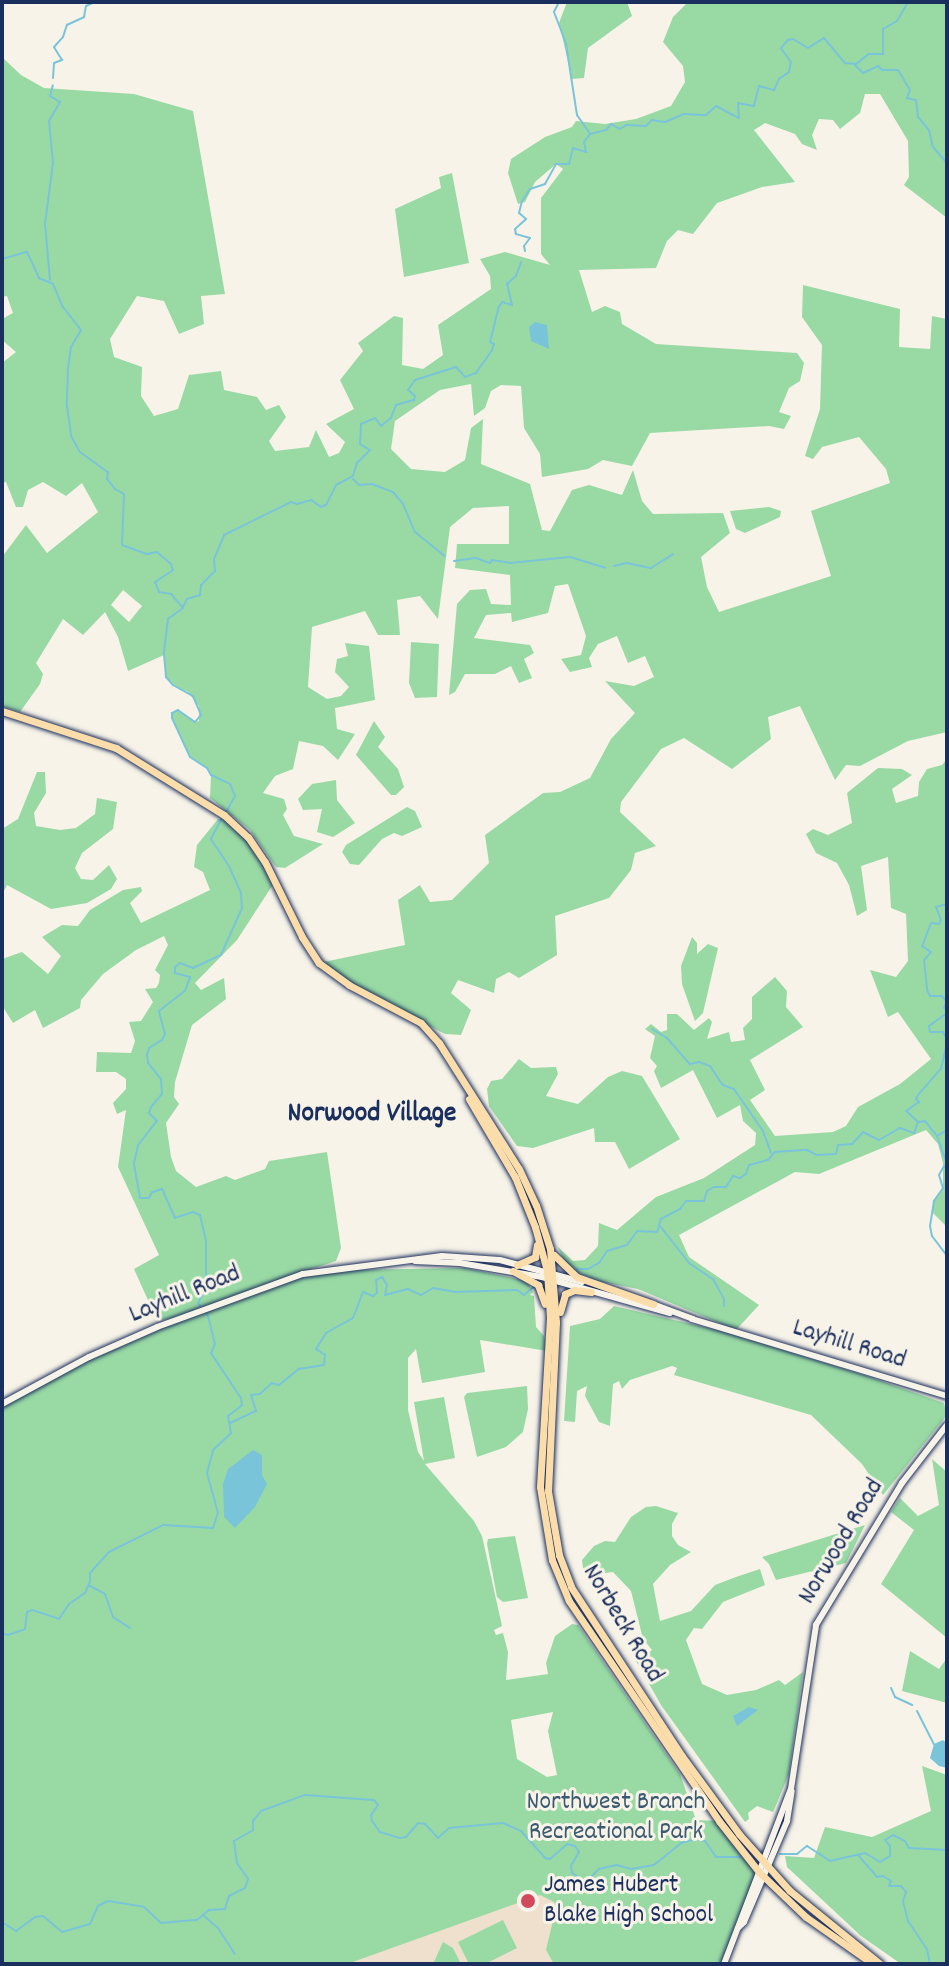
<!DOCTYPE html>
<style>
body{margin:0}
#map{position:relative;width:949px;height:1966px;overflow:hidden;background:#f7f3e8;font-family:Dekko,sans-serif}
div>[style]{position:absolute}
.built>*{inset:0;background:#eee0cc}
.green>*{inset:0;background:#99daa4}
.water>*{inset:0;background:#7ac4da}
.stream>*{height:2px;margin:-1px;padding:0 1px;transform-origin:1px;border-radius:1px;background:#7ac4da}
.roads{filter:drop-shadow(0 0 2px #1b2f5e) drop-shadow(0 0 2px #1b2f5e)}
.secondary>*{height:6px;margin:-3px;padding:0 3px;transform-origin:3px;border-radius:3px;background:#f7f3e8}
.primary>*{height:7px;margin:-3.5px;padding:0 3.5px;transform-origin:3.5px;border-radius:3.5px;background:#faddab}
.dots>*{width:22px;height:22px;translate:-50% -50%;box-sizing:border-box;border:4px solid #f7f3e8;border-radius:50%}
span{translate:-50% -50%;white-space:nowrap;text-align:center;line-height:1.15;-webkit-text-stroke:6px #f7f3e8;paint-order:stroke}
.street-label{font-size:26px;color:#1b2f5e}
.park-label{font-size:26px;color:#3a5a70}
.poi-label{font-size:26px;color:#1b2f5e}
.left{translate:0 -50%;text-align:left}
.neighbourhood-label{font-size:28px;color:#1b2f5e;font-weight:700}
.frame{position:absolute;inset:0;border:4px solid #1b2f5e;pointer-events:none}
</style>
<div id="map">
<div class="built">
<i style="clip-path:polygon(556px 1877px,570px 1964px,327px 1964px)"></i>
</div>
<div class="green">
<i style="clip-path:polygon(567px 2px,627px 2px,632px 16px,588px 48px,584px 78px,572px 79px,559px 23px)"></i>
<i style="clip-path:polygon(evenodd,688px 2px,947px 2px,947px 218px,904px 185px,909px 177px,908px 141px,880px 94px,865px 94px,860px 113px,840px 129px,833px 120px,819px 119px,812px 135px,817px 150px,802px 144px,795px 134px,765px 123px,754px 130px,795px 182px,762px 187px,717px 203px,693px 234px,678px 230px,667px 241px,656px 268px,579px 270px,592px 312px,605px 306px,620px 312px,622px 324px,656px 344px,797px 353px,804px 363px,800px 381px,789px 388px,779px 412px,791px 416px,784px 429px,769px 426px,650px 433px,632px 466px,603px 460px,588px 469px,542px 477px,540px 454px,524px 428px,521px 386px,501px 385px,491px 391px,485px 408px,474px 416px,471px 384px,440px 390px,395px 421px,391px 449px,411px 469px,445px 472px,465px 460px,471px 428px,483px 419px,481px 464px,530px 484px,542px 530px,550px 531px,572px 490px,589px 485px,622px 495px,633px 470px,642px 501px,653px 514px,723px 513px,730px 533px,701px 557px,707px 587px,719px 612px,831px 576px,811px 511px,890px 483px,886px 469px,859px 437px,822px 447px,813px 459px,805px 456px,820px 409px,822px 345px,802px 317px,803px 285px,900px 309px,899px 347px,930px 349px,932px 316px,947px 319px,947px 732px,908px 741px,860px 766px,846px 765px,835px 780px,800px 706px,768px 717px,771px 739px,732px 769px,684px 738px,661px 749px,621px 802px,620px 812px,656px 846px,635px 853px,631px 870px,609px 898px,555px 916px,557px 955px,519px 978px,509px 972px,496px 979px,494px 993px,458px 980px,451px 993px,471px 1010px,461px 1035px,445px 1034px,368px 995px,319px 963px,405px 945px,398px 900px,420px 885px,430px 902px,452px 900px,489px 863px,485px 835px,543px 793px,560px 792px,590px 778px,611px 739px,635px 713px,605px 681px,634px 686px,654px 677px,645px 656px,628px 663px,617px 636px,598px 644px,589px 658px,592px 667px,570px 672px,561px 659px,581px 655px,586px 636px,568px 584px,555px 586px,548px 613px,512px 622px,511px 613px,486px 615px,474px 638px,530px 645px,534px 653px,524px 659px,532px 678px,519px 683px,511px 666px,495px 674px,465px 674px,455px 692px,449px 695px,457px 604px,470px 590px,486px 589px,491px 604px,511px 605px,510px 575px,455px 568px,457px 544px,509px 544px,509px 506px,473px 508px,450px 527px,438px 619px,420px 596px,397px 600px,400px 635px,378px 635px,365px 611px,312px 627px,308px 687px,327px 699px,341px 696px,349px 687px,335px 672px,337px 659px,348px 656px,345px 643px,369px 646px,375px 700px,335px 708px,337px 729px,355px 734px,338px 760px,323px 746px,299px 741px,293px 769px,275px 776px,263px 793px,284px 799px,287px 809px,283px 815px,294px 836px,323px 844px,285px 868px,276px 867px,250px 830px,210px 798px,211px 775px,207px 768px,190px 757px,172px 718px,172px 713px,178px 710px,195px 722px,199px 721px,199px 706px,187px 691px,180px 690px,166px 677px,164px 655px,128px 671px,118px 637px,105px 612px,83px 635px,63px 619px,36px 663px,43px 674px,40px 684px,20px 712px,2px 706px,2px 557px,26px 525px,47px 553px,98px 512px,82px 483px,66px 496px,43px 482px,28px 490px,23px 507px,16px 507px,6px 482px,2px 483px,2px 363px,16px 352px,2px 340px,2px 319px,13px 313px,7px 296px,2px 297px,2px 57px,21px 75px,44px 88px,134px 94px,193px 111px,225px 294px,201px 296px,204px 324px,179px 334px,164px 301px,137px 296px,110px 339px,114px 357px,142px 367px,141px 396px,154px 416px,178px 409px,189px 375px,221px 371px,224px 390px,257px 397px,266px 410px,279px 405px,286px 417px,269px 441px,275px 451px,309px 447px,316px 430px,329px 457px,339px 453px,345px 442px,326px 424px,354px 409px,340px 380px,363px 351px,358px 343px,394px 316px,403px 318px,402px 365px,423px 369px,443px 355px,438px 325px,491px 289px,490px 276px,480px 259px,505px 252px,550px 265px,541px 254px,541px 198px,563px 169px,556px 164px,535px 182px,525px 202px,518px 204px,508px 173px,511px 159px,545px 137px,572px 127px,576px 121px,605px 124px,636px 119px,671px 106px,685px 82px,683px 66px,663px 42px,673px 17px,688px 2px,123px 590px,142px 606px,129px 622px,111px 605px,123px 590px)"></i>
<i style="clip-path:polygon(452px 173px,469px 263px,404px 277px,395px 209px,441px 188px,439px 177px)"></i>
<i style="clip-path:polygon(769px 507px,781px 511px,780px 517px,745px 533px,736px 529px,730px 511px)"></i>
<i style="clip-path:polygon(411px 642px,439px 644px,437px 697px,415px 698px,409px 683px)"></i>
<i style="clip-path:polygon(374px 721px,385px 737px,378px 747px,398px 769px,404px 787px,396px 795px,391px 795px,356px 755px)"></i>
<i style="clip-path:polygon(947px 759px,947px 1227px,932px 1212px,934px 1201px,943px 1188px,943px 1163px,938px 1144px,926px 1130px,819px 1174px,795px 1172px,679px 1235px,689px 1257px,759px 1305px,736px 1330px,638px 1289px,597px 1281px,568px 1268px,557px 1246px,573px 1261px,585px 1260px,598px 1246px,599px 1223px,617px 1230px,656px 1197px,704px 1178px,755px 1145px,756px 1133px,743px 1121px,740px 1105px,717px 1118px,693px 1070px,661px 1088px,654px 1071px,657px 1066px,650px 1058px,655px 1036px,645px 1029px,651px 1024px,661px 1032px,667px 1030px,667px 1014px,677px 1014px,694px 1030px,709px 1018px,712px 1022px,707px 1039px,729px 1032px,731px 1042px,745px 1040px,743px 1028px,752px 1019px,752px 997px,775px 977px,787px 991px,786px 1007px,803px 1027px,750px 1060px,765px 1090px,750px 1100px,775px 1136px,833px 1132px,846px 1126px,858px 1107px,900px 1084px,931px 1059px,898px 1012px,888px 1017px,870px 970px,896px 977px,908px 961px,906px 914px,891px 908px,888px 857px,861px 866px,867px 910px,857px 916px,849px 885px,837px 863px,816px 853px,806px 834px,813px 829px,828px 835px,852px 823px,847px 793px,878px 768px,902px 769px,912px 775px,892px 789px,896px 803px,918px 796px,919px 782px,927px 769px,942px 765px)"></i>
<i style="clip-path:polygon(37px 772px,45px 772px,46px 793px,34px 813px,36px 826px,60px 830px,76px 828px,95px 814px,97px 798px,117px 802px,113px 829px,82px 853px,75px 868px,81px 879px,93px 880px,109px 865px,117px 879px,111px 889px,87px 903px,51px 909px,7px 885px,2px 895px,2px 829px,18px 819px)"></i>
<i style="clip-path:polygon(336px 780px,337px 800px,355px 823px,333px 837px,317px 832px,322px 809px,303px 810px,298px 799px,312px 784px)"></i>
<i style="clip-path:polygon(407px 807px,415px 811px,422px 827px,402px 836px,394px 833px,382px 839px,359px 865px,350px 864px,342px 852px,346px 845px)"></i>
<i style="clip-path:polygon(evenodd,218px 819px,233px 821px,276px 880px,237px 940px,195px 983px,201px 990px,224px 978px,226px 999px,192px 1025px,175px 1082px,174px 1097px,179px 1104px,166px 1123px,171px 1157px,176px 1171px,196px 1187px,226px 1176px,235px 1180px,265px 1169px,269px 1161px,327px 1152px,341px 1248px,336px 1261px,275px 1281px,213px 1306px,282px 1280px,345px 1270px,465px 1268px,527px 1281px,533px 1292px,530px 1295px,534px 1296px,536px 1327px,544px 1336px,547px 1351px,480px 1340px,485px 1372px,422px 1383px,416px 1349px,408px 1358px,408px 1410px,418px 1452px,424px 1461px,414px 1402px,444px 1397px,455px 1458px,425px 1464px,474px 1521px,482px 1536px,502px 1626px,494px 1630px,496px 1635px,503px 1633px,508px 1652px,506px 1680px,548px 1674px,546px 1663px,555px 1636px,572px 1624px,578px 1625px,680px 1774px,696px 1820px,719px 1821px,759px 1872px,724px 1964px,554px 1964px,546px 1950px,556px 1908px,554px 1902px,540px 1895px,347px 1964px,2px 1964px,2px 1406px,67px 1370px,198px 1313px,163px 1320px,156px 1318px,134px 1269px,159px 1255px,118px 1167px,126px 1110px,117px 1114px,113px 1103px,126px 1089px,126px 1079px,116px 1072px,96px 1072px,97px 1052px,131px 1053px,135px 1041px,129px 1022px,141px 1021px,153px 1002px,145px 989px,156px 988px,159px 983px,160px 975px,155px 970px,168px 945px,164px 936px,136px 950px,103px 974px,81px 1000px,80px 1008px,43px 1028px,35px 1010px,13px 1023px,6px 1012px,2px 1005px,2px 959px,22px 952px,48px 974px,61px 956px,42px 937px,62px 925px,78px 926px,90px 910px,123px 890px,141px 887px,142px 891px,130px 903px,141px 923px,210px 890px,203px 872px,194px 867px,197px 845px,218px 819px,553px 1712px,548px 1731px,557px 1775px,547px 1777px,517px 1759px,511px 1720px,553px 1712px)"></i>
<i style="clip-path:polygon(692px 937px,697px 943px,697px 954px,708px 944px,718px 948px,703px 1013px,695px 1021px,682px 984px,681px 966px)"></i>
<i style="clip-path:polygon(519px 1059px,531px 1068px,556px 1067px,558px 1074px,546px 1096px,578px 1104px,608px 1077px,622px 1071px,642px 1076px,680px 1139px,629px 1169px,615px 1142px,595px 1142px,594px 1128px,533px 1148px,517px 1146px,489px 1106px,487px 1089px,491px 1081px,502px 1079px)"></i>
<i style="clip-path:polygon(614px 1306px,721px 1331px,864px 1375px,944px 1403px,947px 1415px,883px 1495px,862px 1464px,811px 1415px,674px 1375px,677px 1368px,672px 1366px,630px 1380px,622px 1389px,619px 1381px,613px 1384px,610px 1426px,599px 1422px,585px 1396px,587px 1386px,577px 1391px,575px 1422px,564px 1421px,570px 1326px,600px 1319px)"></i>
<i style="clip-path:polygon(527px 1386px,528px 1409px,523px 1432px,506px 1447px,477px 1457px,464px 1397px,467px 1393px)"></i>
<i style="clip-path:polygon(932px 1459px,947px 1472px,947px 1638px,881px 1584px,914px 1530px,891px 1512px,900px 1498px,918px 1516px,939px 1505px)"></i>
<i style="clip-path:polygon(656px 1506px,678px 1513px,672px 1524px,672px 1536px,678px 1545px,691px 1552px,670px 1565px,653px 1584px,660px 1621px,691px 1611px,715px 1585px,736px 1577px,760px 1569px,765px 1585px,723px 1602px,702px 1629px,694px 1628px,686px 1640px,702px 1684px,727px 1695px,756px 1690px,779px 1680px,785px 1685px,803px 1672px,789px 1774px,773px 1812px,757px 1806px,748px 1813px,749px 1819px,745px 1822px,661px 1705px,636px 1661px,652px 1650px,643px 1639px,631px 1591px,613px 1572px,596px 1574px,583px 1568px,582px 1560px,594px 1546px,605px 1541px,615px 1542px,631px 1517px,646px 1507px)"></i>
<i style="clip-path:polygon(865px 1525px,846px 1563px,776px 1580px,769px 1564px,762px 1557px)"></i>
<i style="clip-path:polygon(515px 1536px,528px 1598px,503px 1602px,497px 1597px,487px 1544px,488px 1539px)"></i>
<i style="clip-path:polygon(910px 1651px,939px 1669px,947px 1658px,947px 1703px,902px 1691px)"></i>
<i style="clip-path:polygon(922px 1766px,947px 1775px,947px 1964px,901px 1964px,861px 1936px,787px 1867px,785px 1856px,814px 1858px,825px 1827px,872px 1837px,931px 1811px)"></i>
<i style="clip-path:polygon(503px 1920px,517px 1948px,485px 1964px,469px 1964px,458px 1942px)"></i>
<i style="clip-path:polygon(443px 1942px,453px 1948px,461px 1964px,433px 1964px)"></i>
</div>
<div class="water">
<i style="clip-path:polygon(535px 322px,547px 325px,549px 349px,531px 341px,529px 327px)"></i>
<i style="clip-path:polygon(253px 1450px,262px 1455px,262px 1475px,267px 1484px,255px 1507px,235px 1528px,224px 1517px,223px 1484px,228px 1469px)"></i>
<i style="clip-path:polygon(749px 1707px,758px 1710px,737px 1726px,733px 1716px)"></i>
<i style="clip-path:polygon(943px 1740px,947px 1743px,947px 1768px,939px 1766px,930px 1758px,934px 1744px)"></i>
</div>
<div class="stream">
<i style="left:559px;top:2px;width:11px;rotate:117deg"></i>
<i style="left:554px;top:12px;width:34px;rotate:69deg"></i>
<i style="left:566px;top:44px;width:72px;rotate:81.2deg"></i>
<i style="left:577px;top:115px;width:21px;rotate:55deg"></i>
<i style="left:855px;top:65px;width:11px;rotate:45deg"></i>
<i style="left:863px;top:73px;width:17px;rotate:-25deg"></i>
<i style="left:878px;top:66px;width:6px;rotate:45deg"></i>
<i style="left:882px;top:70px;width:16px"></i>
<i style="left:898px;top:70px;width:23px;rotate:59deg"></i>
<i style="left:910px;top:90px;width:9px;rotate:111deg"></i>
<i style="left:907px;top:98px;width:9px;rotate:13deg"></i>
<i style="left:916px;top:100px;width:17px;rotate:83deg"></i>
<i style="left:918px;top:117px;width:17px;rotate:50deg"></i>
<i style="left:929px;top:130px;width:17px;rotate:77deg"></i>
<i style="left:933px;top:147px;width:21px;rotate:49deg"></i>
<i style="left:53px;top:78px;width:15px;rotate:-86deg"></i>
<i style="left:54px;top:63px;width:9px;rotate:-21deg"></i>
<i style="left:62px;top:60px;width:15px;rotate:-122deg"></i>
<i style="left:54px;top:47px;width:13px;rotate:-48deg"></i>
<i style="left:63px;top:37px;width:13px;rotate:-72deg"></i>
<i style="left:67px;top:25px;width:19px;rotate:-25deg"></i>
<i style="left:84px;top:17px;width:11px;rotate:-80deg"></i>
<i style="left:86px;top:6px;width:10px;rotate:-24deg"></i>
<i style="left:525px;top:251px;width:5px;rotate:-101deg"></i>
<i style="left:524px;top:246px;width:10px;rotate:-53deg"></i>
<i style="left:530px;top:238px;width:15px;rotate:-164deg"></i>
<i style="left:516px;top:234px;width:5px;rotate:-101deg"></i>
<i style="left:515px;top:229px;width:15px;rotate:-42deg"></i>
<i style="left:526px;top:219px;width:9px;rotate:-139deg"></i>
<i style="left:519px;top:213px;width:12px;rotate:-76deg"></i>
<i style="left:522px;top:201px;width:14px;rotate:-56deg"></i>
<i style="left:530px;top:189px;width:16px;rotate:-18deg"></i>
<i style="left:545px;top:184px;width:23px;rotate:-61deg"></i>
<i style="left:556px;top:164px;width:13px"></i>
<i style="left:569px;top:164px;width:16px;rotate:-76deg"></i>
<i style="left:573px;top:148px;width:14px;rotate:17deg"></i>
<i style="left:586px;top:152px;width:10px;rotate:-101deg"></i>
<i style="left:584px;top:142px;width:10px;rotate:-53deg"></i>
<i style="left:590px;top:134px;width:16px;rotate:-14deg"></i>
<i style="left:606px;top:130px;width:8px;rotate:-50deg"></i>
<i style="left:611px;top:124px;width:10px;rotate:29deg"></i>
<i style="left:620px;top:129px;width:7px;rotate:-34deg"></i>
<i style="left:626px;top:125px;width:20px;rotate:3deg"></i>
<i style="left:646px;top:126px;width:8px;rotate:-45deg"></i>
<i style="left:652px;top:120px;width:13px;rotate:9deg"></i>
<i style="left:665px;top:122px;width:21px;rotate:-23deg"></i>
<i style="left:684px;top:114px;width:22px;rotate:3deg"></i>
<i style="left:706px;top:115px;width:13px;rotate:-42deg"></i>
<i style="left:716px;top:106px;width:26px;rotate:28deg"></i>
<i style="left:739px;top:118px;width:15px;rotate:-94deg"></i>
<i style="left:738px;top:103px;width:16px;rotate:11deg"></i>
<i style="left:754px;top:106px;width:21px;rotate:-76deg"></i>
<i style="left:759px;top:86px;width:16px;rotate:15deg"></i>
<i style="left:774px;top:90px;width:12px;rotate:-66deg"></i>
<i style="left:779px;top:79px;width:12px;rotate:-35deg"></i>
<i style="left:789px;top:72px;width:10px;rotate:-79deg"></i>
<i style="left:791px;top:62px;width:17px;rotate:-126deg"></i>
<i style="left:781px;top:48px;width:11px;rotate:-49deg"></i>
<i style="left:788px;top:40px;width:5px;rotate:-11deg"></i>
<i style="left:793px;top:39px;width:17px;rotate:31deg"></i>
<i style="left:808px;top:48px;width:19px;rotate:-32deg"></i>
<i style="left:824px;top:38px;width:33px;rotate:50deg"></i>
<i style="left:845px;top:63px;width:11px;rotate:5deg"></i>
<i style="left:856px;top:64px;width:16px;rotate:-38deg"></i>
<i style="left:869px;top:54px;width:14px"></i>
<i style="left:883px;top:54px;width:25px;rotate:-90deg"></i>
<i style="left:883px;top:29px;width:16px;rotate:-30deg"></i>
<i style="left:897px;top:21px;width:22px;rotate:-60deg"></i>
<i style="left:2px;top:259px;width:26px;rotate:-16deg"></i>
<i style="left:27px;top:252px;width:29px;rotate:65deg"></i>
<i style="left:39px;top:278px;width:15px;rotate:23deg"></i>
<i style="left:53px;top:284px;width:25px;rotate:67deg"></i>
<i style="left:63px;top:307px;width:29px;rotate:52deg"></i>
<i style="left:81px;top:330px;width:20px;rotate:120deg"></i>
<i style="left:71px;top:347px;width:21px;rotate:98deg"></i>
<i style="left:68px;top:368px;width:38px;rotate:92deg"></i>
<i style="left:67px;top:406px;width:30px;rotate:82deg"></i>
<i style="left:71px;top:436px;width:18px;rotate:61deg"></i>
<i style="left:80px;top:452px;width:34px;rotate:36deg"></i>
<i style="left:108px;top:472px;width:7px;rotate:98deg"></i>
<i style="left:107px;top:479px;width:13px;rotate:51deg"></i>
<i style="left:115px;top:489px;width:10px;rotate:29deg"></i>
<i style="left:124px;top:494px;width:51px;rotate:92.2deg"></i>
<i style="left:122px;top:545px;width:27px;rotate:20deg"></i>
<i style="left:147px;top:554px;width:10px;rotate:-11deg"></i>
<i style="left:157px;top:552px;width:18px;rotate:41deg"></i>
<i style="left:171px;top:564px;width:6px;rotate:72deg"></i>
<i style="left:173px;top:570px;width:22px;rotate:146deg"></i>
<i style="left:155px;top:582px;width:11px;rotate:68deg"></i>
<i style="left:159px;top:592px;width:12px;rotate:9deg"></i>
<i style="left:171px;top:594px;width:18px;rotate:49deg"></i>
<i style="left:183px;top:608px;width:19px;rotate:144deg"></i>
<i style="left:168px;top:619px;width:35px;rotate:97deg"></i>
<i style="left:164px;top:654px;width:23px;rotate:85deg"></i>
<i style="left:166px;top:677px;width:11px;rotate:49deg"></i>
<i style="left:173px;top:685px;width:23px;rotate:29deg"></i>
<i style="left:193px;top:696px;width:21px;rotate:67deg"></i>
<i style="left:201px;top:715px;width:9px;rotate:131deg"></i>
<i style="left:195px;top:722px;width:21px;rotate:-145deg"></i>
<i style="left:178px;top:710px;width:7px;rotate:153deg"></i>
<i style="left:172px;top:713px;width:5px;rotate:90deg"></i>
<i style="left:172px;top:718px;width:43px;rotate:65.2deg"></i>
<i style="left:190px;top:757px;width:20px;rotate:33deg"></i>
<i style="left:207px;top:768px;width:8px;rotate:60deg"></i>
<i style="left:211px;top:775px;width:21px;rotate:25deg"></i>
<i style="left:230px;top:784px;width:13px;rotate:67deg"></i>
<i style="left:235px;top:796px;width:21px;rotate:119deg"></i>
<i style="left:50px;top:280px;width:56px;rotate:-95.1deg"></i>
<i style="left:45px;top:224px;width:62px;rotate:-82.5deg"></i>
<i style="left:53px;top:163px;width:42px;rotate:-95.4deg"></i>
<i style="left:49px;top:121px;width:22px;rotate:-60deg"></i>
<i style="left:60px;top:102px;width:12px;rotate:-149deg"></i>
<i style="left:50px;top:96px;width:11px;rotate:-75deg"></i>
<i style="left:353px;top:479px;width:8px;rotate:45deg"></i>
<i style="left:359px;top:485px;width:13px;rotate:-4deg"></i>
<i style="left:372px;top:484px;width:22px;rotate:21deg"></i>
<i style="left:393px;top:492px;width:16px;rotate:50deg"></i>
<i style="left:403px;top:504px;width:30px;rotate:67deg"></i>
<i style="left:415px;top:532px;width:38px;rotate:39deg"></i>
<i style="left:454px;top:561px;width:22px;rotate:-8deg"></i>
<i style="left:476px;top:558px;width:15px;rotate:20deg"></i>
<i style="left:490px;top:563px;width:4px;rotate:-56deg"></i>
<i style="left:492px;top:560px;width:18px;rotate:9deg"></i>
<i style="left:510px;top:563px;width:60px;rotate:-5.7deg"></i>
<i style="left:570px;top:557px;width:37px;rotate:17deg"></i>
<i style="left:614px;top:566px;width:13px;rotate:-13deg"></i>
<i style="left:627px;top:563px;width:25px;rotate:12deg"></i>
<i style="left:651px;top:568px;width:26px;rotate:-32deg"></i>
<i style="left:183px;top:607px;width:9px;rotate:-63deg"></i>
<i style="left:187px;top:599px;width:14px;rotate:-17deg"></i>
<i style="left:200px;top:595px;width:10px;rotate:-84deg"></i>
<i style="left:201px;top:585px;width:20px;rotate:-45deg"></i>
<i style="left:215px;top:571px;width:12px;rotate:-95deg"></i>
<i style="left:214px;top:559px;width:26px;rotate:-67deg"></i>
<i style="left:224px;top:535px;width:75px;rotate:-26.2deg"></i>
<i style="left:291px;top:502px;width:6px;rotate:18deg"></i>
<i style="left:297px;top:504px;width:15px;rotate:-16deg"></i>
<i style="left:311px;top:500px;width:12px;rotate:35deg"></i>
<i style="left:321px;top:507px;width:5px;rotate:-22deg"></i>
<i style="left:326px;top:505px;width:22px;rotate:-63deg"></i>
<i style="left:336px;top:485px;width:19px;rotate:-28deg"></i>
<i style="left:353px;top:476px;width:14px;rotate:-73deg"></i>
<i style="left:357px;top:463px;width:18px;rotate:-45deg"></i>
<i style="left:370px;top:450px;width:12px;rotate:-149deg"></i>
<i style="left:360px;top:444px;width:20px;rotate:-87deg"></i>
<i style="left:361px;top:424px;width:15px;rotate:-23deg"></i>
<i style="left:375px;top:418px;width:10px;rotate:53deg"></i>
<i style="left:381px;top:426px;width:13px;rotate:-39deg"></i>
<i style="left:391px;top:418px;width:14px;rotate:-69deg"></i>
<i style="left:396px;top:405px;width:19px;rotate:-16deg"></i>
<i style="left:414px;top:400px;width:4px;rotate:-76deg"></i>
<i style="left:415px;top:396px;width:9px;rotate:-139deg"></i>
<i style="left:408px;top:390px;width:12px;rotate:-55deg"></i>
<i style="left:415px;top:380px;width:43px;rotate:-17.6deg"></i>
<i style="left:456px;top:367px;width:13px;rotate:48deg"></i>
<i style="left:465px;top:377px;width:12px;rotate:-20deg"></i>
<i style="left:476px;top:373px;width:28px;rotate:-55deg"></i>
<i style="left:492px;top:350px;width:6px;rotate:-72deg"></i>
<i style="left:494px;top:344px;width:4px;rotate:-153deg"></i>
<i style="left:490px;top:342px;width:36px;rotate:-76deg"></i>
<i style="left:499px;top:307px;width:6px;rotate:-59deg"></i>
<i style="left:502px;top:302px;width:10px;rotate:17deg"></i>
<i style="left:512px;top:305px;width:22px;rotate:-103deg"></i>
<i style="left:507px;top:284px;width:12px;rotate:-42deg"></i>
<i style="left:516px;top:276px;width:15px;rotate:-70deg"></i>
<i style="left:947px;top:904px;width:11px;rotate:165deg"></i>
<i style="left:936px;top:907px;width:14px;rotate:69deg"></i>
<i style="left:941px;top:920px;width:4px;rotate:117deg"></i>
<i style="left:939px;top:924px;width:8px;rotate:-173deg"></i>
<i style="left:931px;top:923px;width:25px;rotate:111deg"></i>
<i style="left:922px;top:946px;width:11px;rotate:34deg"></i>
<i style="left:931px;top:952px;width:11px;rotate:131deg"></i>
<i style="left:924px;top:960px;width:30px;rotate:84deg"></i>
<i style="left:927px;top:990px;width:7px;rotate:63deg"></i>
<i style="left:930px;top:996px;width:12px"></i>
<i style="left:942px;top:996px;width:8px;rotate:50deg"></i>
<i style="left:946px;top:1003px;width:5px;rotate:112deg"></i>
<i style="left:944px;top:1008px;width:3px"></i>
<i style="left:947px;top:1013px;width:22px;rotate:144deg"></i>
<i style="left:929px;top:1026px;width:6px;rotate:81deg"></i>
<i style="left:930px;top:1032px;width:13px"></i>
<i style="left:943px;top:1032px;width:8px;rotate:60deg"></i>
<i style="left:652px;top:1029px;width:17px;rotate:31deg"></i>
<i style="left:667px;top:1038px;width:35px;rotate:49deg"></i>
<i style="left:690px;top:1064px;width:9px;rotate:-13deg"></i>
<i style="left:699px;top:1062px;width:12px;rotate:20deg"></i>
<i style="left:710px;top:1066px;width:23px;rotate:56deg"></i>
<i style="left:723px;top:1085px;width:12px;rotate:20deg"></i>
<i style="left:734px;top:1089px;width:51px;rotate:55.4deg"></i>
<i style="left:763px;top:1131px;width:23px;rotate:70deg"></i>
<i style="left:919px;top:1122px;width:6px;rotate:-9deg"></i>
<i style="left:925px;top:1121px;width:19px;rotate:51deg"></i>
<i style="left:937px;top:1136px;width:12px;rotate:-31deg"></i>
<i style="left:937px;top:1136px;width:29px;rotate:70deg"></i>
<i style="left:947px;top:1169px;width:4px;rotate:-135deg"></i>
<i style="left:944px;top:1166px;width:10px;rotate:119deg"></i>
<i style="left:939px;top:1175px;width:14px;rotate:73deg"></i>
<i style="left:943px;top:1188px;width:16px;rotate:125deg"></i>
<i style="left:934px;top:1201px;width:25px;rotate:99deg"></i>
<i style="left:930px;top:1226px;width:10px;rotate:79deg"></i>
<i style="left:932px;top:1236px;width:25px;rotate:53deg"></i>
<i style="left:660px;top:1226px;width:47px;rotate:51.9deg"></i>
<i style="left:689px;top:1263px;width:29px;rotate:34deg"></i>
<i style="left:713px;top:1279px;width:23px;rotate:61deg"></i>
<i style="left:724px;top:1299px;width:7px;rotate:90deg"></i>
<i style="left:577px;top:1269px;width:11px"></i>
<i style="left:588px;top:1269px;width:13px;rotate:-29deg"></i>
<i style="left:599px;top:1263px;width:14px;rotate:-56deg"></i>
<i style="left:607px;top:1251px;width:21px;rotate:-17deg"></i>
<i style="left:627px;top:1245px;width:17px;rotate:-54deg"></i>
<i style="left:637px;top:1231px;width:20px;rotate:3deg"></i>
<i style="left:657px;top:1232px;width:14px;rotate:-73deg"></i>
<i style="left:661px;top:1219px;width:21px;rotate:-28deg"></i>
<i style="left:680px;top:1209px;width:10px;rotate:-53deg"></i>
<i style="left:686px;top:1201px;width:18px"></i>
<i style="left:704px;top:1201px;width:10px;rotate:-73deg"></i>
<i style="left:707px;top:1191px;width:8px;rotate:-30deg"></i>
<i style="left:714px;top:1187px;width:12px"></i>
<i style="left:726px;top:1187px;width:13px;rotate:-58deg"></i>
<i style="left:733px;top:1176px;width:7px;rotate:16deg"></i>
<i style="left:740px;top:1178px;width:7px;rotate:-34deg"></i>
<i style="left:746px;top:1174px;width:9px;rotate:-72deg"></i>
<i style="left:749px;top:1165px;width:20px;rotate:-15deg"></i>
<i style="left:768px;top:1160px;width:11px;rotate:-49deg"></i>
<i style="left:775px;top:1152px;width:32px;rotate:-4deg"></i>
<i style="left:807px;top:1150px;width:11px;rotate:27deg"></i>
<i style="left:817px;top:1155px;width:19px;rotate:-3deg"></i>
<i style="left:836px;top:1154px;width:9px;rotate:-77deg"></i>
<i style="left:838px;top:1145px;width:14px;rotate:-4deg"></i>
<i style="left:852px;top:1144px;width:16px;rotate:-47deg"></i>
<i style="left:863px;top:1132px;width:18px;rotate:27deg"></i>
<i style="left:879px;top:1140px;width:24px;rotate:-30deg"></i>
<i style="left:900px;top:1128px;width:15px;rotate:20deg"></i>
<i style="left:914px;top:1133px;width:12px;rotate:-70deg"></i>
<i style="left:918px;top:1122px;width:16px;rotate:-137deg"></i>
<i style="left:906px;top:1111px;width:16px;rotate:-35deg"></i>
<i style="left:919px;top:1102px;width:4px;rotate:-135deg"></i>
<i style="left:916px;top:1099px;width:4px;rotate:-63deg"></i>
<i style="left:918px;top:1095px;width:35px;rotate:-49deg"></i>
<i style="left:941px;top:1069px;width:26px;rotate:-77deg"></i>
<i style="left:230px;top:1423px;width:29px;rotate:-25deg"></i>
<i style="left:256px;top:1411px;width:17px;rotate:-107deg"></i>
<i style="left:251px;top:1395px;width:9px;rotate:-6deg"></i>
<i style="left:260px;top:1394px;width:16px;rotate:-43deg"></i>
<i style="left:272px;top:1383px;width:7px;rotate:16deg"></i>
<i style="left:279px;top:1385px;width:26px;rotate:-39deg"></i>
<i style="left:299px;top:1369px;width:25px;rotate:-9deg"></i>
<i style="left:324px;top:1365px;width:10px;rotate:-84deg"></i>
<i style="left:325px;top:1355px;width:11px;rotate:-146deg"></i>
<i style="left:316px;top:1349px;width:19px;rotate:-58deg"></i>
<i style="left:326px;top:1333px;width:31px;rotate:-29deg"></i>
<i style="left:353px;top:1318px;width:28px;rotate:-69deg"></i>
<i style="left:363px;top:1292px;width:11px;rotate:22deg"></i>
<i style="left:373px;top:1296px;width:5px;rotate:-37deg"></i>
<i style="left:377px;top:1293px;width:13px;rotate:-94deg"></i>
<i style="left:376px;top:1280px;width:7px;rotate:-27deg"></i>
<i style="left:382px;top:1277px;width:9px;rotate:58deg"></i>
<i style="left:387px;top:1285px;width:10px;rotate:101deg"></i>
<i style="left:385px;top:1295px;width:24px;rotate:-15deg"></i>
<i style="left:408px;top:1289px;width:14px;rotate:25deg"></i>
<i style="left:421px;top:1295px;width:14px;rotate:-30deg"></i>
<i style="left:433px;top:1288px;width:22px;rotate:10deg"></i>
<i style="left:455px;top:1292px;width:62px;rotate:-1.8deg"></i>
<i style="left:517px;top:1290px;width:9px;rotate:36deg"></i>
<i style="left:524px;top:1295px;width:13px;rotate:-39deg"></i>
<i style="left:90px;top:1586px;width:17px;rotate:28deg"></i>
<i style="left:105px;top:1594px;width:24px;rotate:71deg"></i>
<i style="left:113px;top:1617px;width:20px;rotate:33deg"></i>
<i style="left:2px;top:1633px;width:6px;rotate:18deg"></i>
<i style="left:8px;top:1635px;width:18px;rotate:-19deg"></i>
<i style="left:25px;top:1629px;width:17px;rotate:-83deg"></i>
<i style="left:27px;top:1612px;width:5px;rotate:-22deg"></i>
<i style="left:32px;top:1610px;width:28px;rotate:18deg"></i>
<i style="left:59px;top:1619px;width:18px;rotate:-56deg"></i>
<i style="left:69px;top:1604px;width:19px;rotate:-35deg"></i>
<i style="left:85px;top:1593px;width:12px;rotate:-66deg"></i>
<i style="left:90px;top:1582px;width:9px;rotate:-90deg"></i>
<i style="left:90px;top:1573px;width:28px;rotate:-48deg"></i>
<i style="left:109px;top:1552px;width:60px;rotate:-26.6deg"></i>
<i style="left:163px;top:1525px;width:50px;rotate:3.4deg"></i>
<i style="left:213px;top:1528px;width:16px;rotate:-72deg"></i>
<i style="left:218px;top:1513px;width:41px;rotate:-105.4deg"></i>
<i style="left:207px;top:1473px;width:24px;rotate:-75deg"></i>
<i style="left:213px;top:1450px;width:25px;rotate:-43deg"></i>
<i style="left:231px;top:1433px;width:17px;rotate:-100deg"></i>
<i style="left:228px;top:1416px;width:18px;rotate:-38deg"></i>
<i style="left:242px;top:1405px;width:7px;rotate:-98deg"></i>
<i style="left:241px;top:1398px;width:54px;rotate:-123.7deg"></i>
<i style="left:211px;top:1353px;width:10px;rotate:-66deg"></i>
<i style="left:215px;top:1344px;width:29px;rotate:-104deg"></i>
<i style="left:208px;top:1316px;width:16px;rotate:-128deg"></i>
<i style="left:198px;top:1303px;width:17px;rotate:-62deg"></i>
<i style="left:206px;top:1288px;width:47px;rotate:-90deg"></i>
<i style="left:206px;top:1241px;width:27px;rotate:-103deg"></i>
<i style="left:200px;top:1215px;width:8px;rotate:-157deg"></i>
<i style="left:193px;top:1212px;width:19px;rotate:162deg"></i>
<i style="left:175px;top:1218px;width:32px;rotate:-114deg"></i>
<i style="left:162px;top:1189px;width:10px;rotate:163deg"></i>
<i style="left:152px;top:1192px;width:7px;rotate:117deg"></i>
<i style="left:149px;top:1198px;width:9px;rotate:180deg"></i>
<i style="left:140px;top:1198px;width:36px;rotate:-100deg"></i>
<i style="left:134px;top:1163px;width:18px;rotate:-77deg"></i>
<i style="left:138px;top:1145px;width:31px;rotate:-52deg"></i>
<i style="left:157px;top:1121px;width:11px;rotate:-135deg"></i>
<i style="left:149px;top:1113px;width:6px;rotate:-72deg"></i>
<i style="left:151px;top:1107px;width:17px;rotate:-50deg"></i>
<i style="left:162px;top:1094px;width:15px;rotate:-94deg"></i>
<i style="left:161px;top:1079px;width:21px;rotate:-129deg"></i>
<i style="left:148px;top:1063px;width:8px;rotate:-97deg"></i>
<i style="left:147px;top:1055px;width:7px;rotate:-74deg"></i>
<i style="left:149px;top:1048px;width:15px;rotate:-32deg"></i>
<i style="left:162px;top:1040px;width:7px;rotate:-63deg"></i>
<i style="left:165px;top:1034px;width:24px;rotate:-105deg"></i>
<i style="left:159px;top:1011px;width:33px;rotate:-38deg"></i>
<i style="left:185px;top:991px;width:15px;rotate:-70deg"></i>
<i style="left:190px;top:977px;width:16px;rotate:-165deg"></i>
<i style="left:175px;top:973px;width:6px;rotate:-90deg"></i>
<i style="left:175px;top:967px;width:6px;rotate:-39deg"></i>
<i style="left:180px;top:963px;width:14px;rotate:21deg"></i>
<i style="left:193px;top:968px;width:31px;rotate:-25deg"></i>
<i style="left:221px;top:955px;width:51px;rotate:-65.9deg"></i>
<i style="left:242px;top:908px;width:15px;rotate:-94deg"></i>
<i style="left:241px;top:893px;width:30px;rotate:-114deg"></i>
<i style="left:229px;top:866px;width:32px;rotate:-124deg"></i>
<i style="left:211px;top:839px;width:22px;rotate:-63deg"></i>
<i style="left:891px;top:1688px;width:10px;rotate:66deg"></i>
<i style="left:895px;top:1697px;width:19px;rotate:25deg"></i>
<i style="left:917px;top:1711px;width:37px;rotate:63deg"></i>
<i style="left:780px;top:1854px;width:17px"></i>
<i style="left:797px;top:1854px;width:13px;rotate:-39deg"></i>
<i style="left:807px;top:1846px;width:27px;rotate:33deg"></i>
<i style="left:830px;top:1861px;width:36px;rotate:-13deg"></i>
<i style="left:865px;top:1853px;width:17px;rotate:31deg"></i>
<i style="left:880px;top:1862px;width:12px;rotate:-31deg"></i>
<i style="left:890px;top:1856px;width:10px;rotate:-90deg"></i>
<i style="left:890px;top:1846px;width:8px;rotate:-130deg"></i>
<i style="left:885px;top:1840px;width:9px;rotate:-32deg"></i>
<i style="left:893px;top:1835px;width:13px;rotate:27deg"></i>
<i style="left:905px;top:1841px;width:8px;rotate:60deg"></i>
<i style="left:909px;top:1848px;width:38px;rotate:3deg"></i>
<i style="left:858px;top:1855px;width:29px;rotate:49deg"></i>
<i style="left:877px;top:1877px;width:6px;rotate:-9deg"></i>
<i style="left:883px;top:1876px;width:9px;rotate:32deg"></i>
<i style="left:891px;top:1881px;width:5px;rotate:112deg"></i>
<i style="left:889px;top:1886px;width:12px"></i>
<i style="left:901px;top:1886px;width:8px;rotate:50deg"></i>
<i style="left:906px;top:1892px;width:9px;rotate:108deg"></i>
<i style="left:903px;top:1901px;width:21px;rotate:76deg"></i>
<i style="left:908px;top:1921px;width:34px;rotate:56deg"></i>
<i style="left:927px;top:1949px;width:15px;rotate:79deg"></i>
<i style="left:204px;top:1916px;width:18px;rotate:41deg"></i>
<i style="left:218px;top:1928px;width:31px;rotate:57deg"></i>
<i style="left:2px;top:1922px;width:17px;rotate:33deg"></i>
<i style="left:16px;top:1931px;width:24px;rotate:-36deg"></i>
<i style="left:35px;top:1917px;width:8px;rotate:-7deg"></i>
<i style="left:43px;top:1916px;width:25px;rotate:40deg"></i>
<i style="left:62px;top:1932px;width:29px;rotate:-16deg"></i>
<i style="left:90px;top:1924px;width:20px;rotate:-66deg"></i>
<i style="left:98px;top:1906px;width:11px;rotate:-27deg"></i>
<i style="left:108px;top:1901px;width:36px;rotate:9deg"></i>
<i style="left:144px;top:1907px;width:23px;rotate:43deg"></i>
<i style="left:161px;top:1923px;width:36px;rotate:-5deg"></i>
<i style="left:197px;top:1920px;width:16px;rotate:-40deg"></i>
<i style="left:209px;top:1910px;width:16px;rotate:-4deg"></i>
<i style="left:225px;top:1909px;width:14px;rotate:-73deg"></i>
<i style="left:229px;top:1896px;width:18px;rotate:-27deg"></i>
<i style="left:245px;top:1888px;width:9px;rotate:-72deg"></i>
<i style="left:248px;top:1879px;width:19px;rotate:-125deg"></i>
<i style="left:237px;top:1863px;width:22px;rotate:-98deg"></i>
<i style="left:234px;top:1841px;width:22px;rotate:-30deg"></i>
<i style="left:253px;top:1830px;width:9px;rotate:-90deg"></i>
<i style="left:253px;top:1821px;width:13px;rotate:-51deg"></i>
<i style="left:261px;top:1811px;width:47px;rotate:-20deg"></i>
<i style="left:305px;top:1795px;width:69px;rotate:4.1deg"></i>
<i style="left:374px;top:1800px;width:6px;rotate:51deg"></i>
<i style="left:378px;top:1805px;width:12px;rotate:125deg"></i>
<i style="left:371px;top:1815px;width:6px;rotate:81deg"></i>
<i style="left:372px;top:1821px;width:14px;rotate:54deg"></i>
<i style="left:380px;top:1832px;width:21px;rotate:17deg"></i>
<i style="left:400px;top:1838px;width:6px;rotate:-9deg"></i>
<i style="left:406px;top:1837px;width:18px;rotate:-49deg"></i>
<i style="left:418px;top:1823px;width:7px;rotate:8deg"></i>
<i style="left:425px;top:1824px;width:19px;rotate:47deg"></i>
<i style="left:438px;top:1838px;width:15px;rotate:-42deg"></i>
<i style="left:449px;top:1828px;width:54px;rotate:-5.3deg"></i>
<i style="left:503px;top:1823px;width:20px;rotate:24deg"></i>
<i style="left:521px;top:1831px;width:36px;rotate:48deg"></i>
<i style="left:545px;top:1858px;width:5px;rotate:11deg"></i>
<i style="left:550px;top:1859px;width:23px;rotate:-41deg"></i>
<i style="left:567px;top:1844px;width:8px;rotate:14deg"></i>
<i style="left:575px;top:1846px;width:7px;rotate:56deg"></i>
<i style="left:579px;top:1852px;width:16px;rotate:120deg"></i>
<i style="left:571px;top:1866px;width:7px;rotate:82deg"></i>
<i style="left:572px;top:1873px;width:13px;rotate:32deg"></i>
<i style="left:583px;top:1880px;width:7px;rotate:-16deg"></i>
<i style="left:590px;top:1878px;width:13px;rotate:-45deg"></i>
<i style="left:599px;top:1869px;width:18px;rotate:-13deg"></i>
<i style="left:617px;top:1865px;width:15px;rotate:16deg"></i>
<i style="left:631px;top:1869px;width:23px;rotate:-10deg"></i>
<i style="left:654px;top:1865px;width:35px;rotate:-39deg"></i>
<i style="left:681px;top:1843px;width:16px;rotate:-15deg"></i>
<i style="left:696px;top:1839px;width:9px;rotate:13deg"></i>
<i style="left:705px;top:1841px;width:19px;rotate:55deg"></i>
<i style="left:716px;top:1857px;width:24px"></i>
</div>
<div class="roads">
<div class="secondary">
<i style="left:415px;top:1261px;width:45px;rotate:2.5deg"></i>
<i style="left:460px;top:1263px;width:83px;rotate:9.7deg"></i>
<i style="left:542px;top:1277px;width:133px;rotate:15.7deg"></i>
<i style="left:650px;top:1303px;width:46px;rotate:20.4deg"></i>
<i style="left:692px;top:1319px;width:266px;rotate:16.8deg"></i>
<i style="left:2px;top:1404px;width:99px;rotate:-28.4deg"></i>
<i style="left:89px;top:1357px;width:74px;rotate:-23.8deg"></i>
<i style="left:157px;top:1327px;width:155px;rotate:-20deg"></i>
<i style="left:303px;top:1274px;width:140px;rotate:-7.4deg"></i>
<i style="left:442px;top:1256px;width:58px;rotate:3.9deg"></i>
<i style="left:500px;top:1260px;width:85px;rotate:15deg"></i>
<i style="left:738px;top:1928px;width:8px;rotate:-45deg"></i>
<i style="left:744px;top:1922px;width:110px;rotate:-66.9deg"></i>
<i style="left:787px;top:1821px;width:30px;rotate:-81deg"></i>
<i style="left:724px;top:1964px;width:187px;rotate:-69.1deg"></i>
<i style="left:791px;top:1789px;width:166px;rotate:-81.3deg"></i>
<i style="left:816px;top:1625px;width:166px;rotate:-58.8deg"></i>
<i style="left:902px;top:1483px;width:73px;rotate:-52.2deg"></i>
</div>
<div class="primary">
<i style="left:2px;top:711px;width:120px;rotate:18deg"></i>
<i style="left:116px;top:748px;width:127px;rotate:31.8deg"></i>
<i style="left:224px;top:815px;width:33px;rotate:43deg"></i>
<i style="left:248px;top:837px;width:30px;rotate:56deg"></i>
<i style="left:265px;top:862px;width:84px;rotate:63.7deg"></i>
<i style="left:302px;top:937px;width:31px;rotate:57deg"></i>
<i style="left:319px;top:963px;width:37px;rotate:36deg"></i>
<i style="left:349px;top:985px;width:81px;rotate:27.8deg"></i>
<i style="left:421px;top:1023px;width:27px;rotate:48deg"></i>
<i style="left:439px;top:1043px;width:149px;rotate:57.6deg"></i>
<i style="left:519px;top:1169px;width:40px;rotate:65deg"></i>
<i style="left:536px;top:1205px;width:46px;rotate:72.3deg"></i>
<i style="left:550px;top:1249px;width:73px;rotate:85.3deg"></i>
<i style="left:556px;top:1322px;width:169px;rotate:92.7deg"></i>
<i style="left:548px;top:1491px;width:65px;rotate:80.2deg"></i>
<i style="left:559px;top:1555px;width:34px;rotate:69deg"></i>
<i style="left:571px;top:1587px;width:202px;rotate:56.7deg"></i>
<i style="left:682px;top:1756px;width:97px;rotate:53.8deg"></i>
<i style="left:739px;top:1834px;width:76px;rotate:48.2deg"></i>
<i style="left:790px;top:1891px;width:116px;rotate:39deg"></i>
<i style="left:469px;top:1099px;width:91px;rotate:59.5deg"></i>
<i style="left:515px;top:1177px;width:54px;rotate:68.2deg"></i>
<i style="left:535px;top:1227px;width:46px;rotate:74.7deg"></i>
<i style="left:547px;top:1271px;width:47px;rotate:86.3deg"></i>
<i style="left:550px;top:1318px;width:169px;rotate:93.4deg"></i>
<i style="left:540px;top:1487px;width:74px;rotate:80.7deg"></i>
<i style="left:552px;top:1560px;width:44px;rotate:67.5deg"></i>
<i style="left:569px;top:1601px;width:266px;rotate:55.7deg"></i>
<i style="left:719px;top:1821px;width:65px;rotate:51.9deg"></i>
<i style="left:759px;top:1872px;width:65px;rotate:43.8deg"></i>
<i style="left:806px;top:1917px;width:82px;rotate:35deg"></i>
<i style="left:554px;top:1255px;width:32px;rotate:44deg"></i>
<i style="left:577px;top:1277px;width:81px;rotate:19.6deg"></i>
<i style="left:517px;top:1265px;width:20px;rotate:-24deg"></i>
<i style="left:535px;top:1257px;width:12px;rotate:-81deg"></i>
<i style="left:513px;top:1271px;width:29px;rotate:29deg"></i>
<i style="left:538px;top:1285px;width:20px;rotate:70deg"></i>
<i style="left:560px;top:1312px;width:19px;rotate:-74deg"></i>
<i style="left:565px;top:1294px;width:10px;rotate:-24deg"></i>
<i style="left:574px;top:1290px;width:17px;rotate:7deg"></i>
</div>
</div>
<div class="dots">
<i style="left:528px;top:1901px;background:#d1495b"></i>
</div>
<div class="street-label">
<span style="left:185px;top:1295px;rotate:-22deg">Layhill Road</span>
<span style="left:849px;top:1345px;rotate:17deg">Layhill Road</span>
<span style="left:842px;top:1542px;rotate:-59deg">Norwood Road</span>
<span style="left:622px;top:1624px;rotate:59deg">Norbeck Road</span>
</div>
<div class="park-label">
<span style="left:616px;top:1818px">Northwest Branch<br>Recreational Park</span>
</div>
<div class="poi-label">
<span class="left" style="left:544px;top:1901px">James Hubert<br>Blake High School</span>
</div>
<div class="neighbourhood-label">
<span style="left:372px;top:1115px">Norwood Village</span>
</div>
<div class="frame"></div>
</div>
